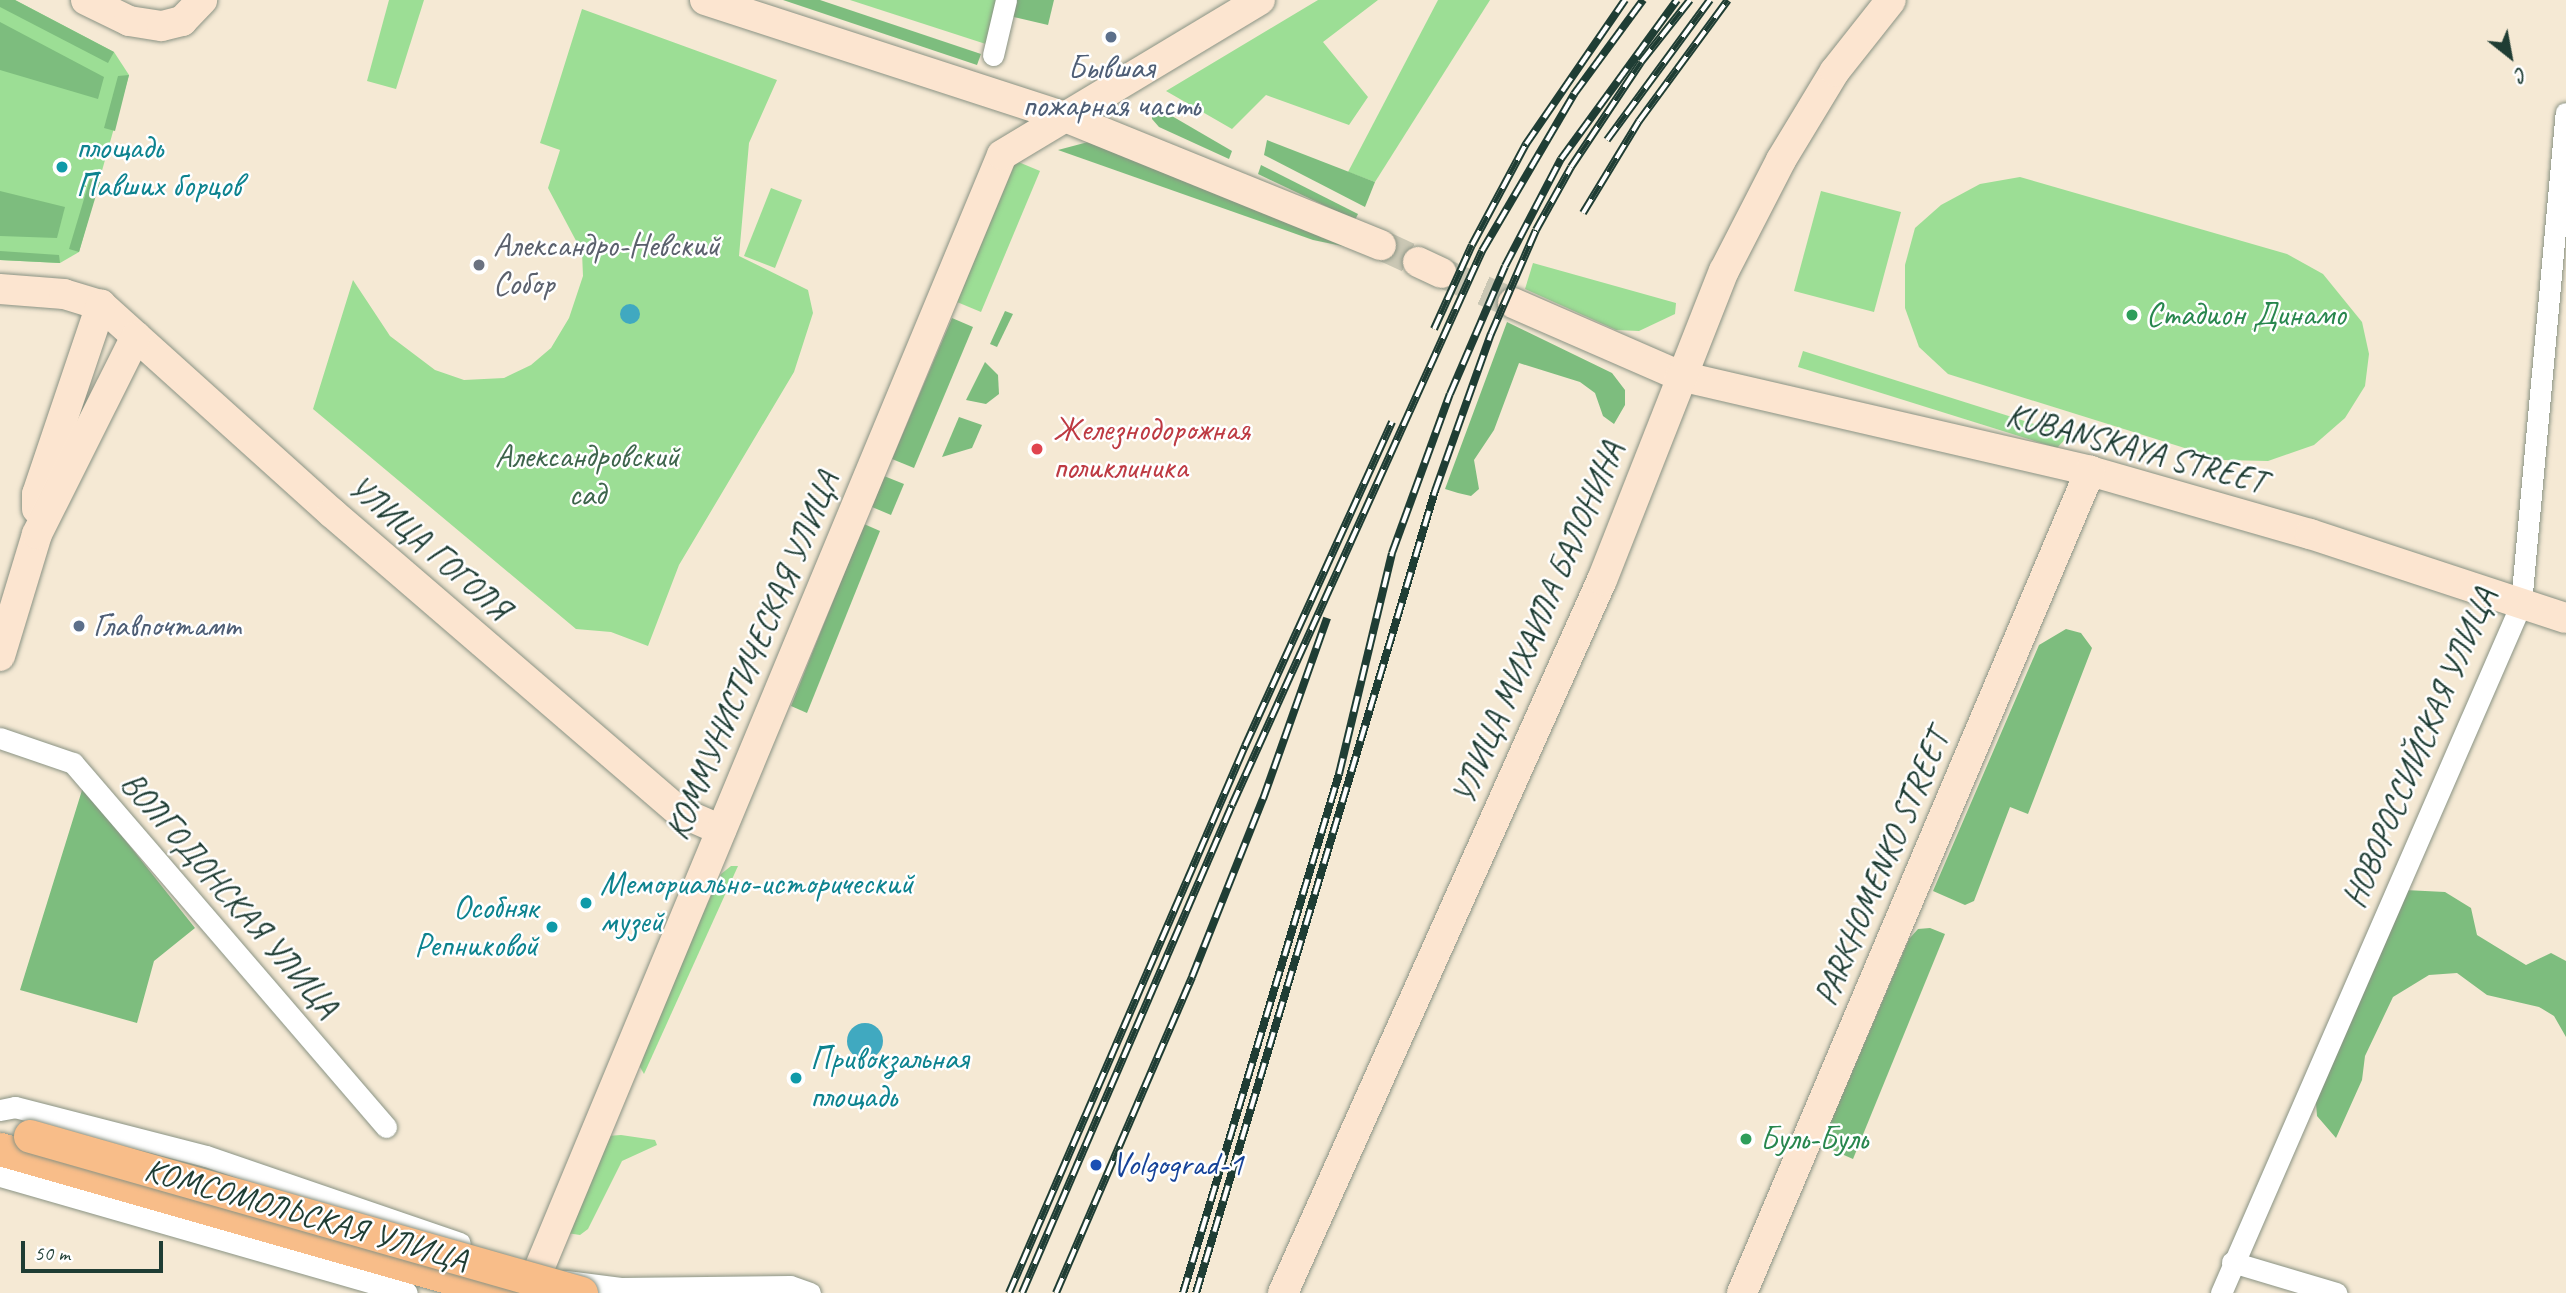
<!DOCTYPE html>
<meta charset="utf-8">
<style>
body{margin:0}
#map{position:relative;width:2566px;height:1293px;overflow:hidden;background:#f5e9d4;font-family:Caveat,sans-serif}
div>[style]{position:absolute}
.green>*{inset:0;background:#9cde95}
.forest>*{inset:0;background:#7dbd7e}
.water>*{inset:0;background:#40a9c0}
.round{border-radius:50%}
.secondary-tunnel>*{height:30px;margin-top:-15px;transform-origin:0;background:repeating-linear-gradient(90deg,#cac7b4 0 30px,transparent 0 45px)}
.roads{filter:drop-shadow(0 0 2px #8a9384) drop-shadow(0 0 2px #8a9384)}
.street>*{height:21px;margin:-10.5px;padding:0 10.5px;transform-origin:10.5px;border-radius:10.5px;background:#fff}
.secondary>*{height:30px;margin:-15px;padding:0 15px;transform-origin:15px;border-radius:15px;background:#fce5d0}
.primary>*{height:33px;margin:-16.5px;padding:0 16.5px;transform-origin:16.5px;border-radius:16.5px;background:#f8bd89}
.rail>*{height:8px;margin-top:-4px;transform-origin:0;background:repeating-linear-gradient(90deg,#fff 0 16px,#1f3d34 0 32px);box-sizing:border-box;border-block:2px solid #1f3d34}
.bridges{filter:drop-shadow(0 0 2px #8a9384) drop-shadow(0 0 2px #8a9384)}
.primary-bridge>*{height:33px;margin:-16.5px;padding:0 16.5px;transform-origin:16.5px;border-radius:16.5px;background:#f8bd89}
.dots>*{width:19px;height:19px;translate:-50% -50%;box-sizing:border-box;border:4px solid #fff;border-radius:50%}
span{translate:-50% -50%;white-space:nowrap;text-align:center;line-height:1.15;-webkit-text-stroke:5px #fff;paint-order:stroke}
.service-label{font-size:33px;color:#4e5e75}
.left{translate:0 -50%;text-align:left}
.culture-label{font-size:33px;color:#0d838f}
.right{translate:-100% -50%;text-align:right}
.worship-label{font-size:33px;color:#5b616d}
.leisure-label{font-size:33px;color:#27864d}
.health-label{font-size:33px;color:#be3a42}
.street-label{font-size:33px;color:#1f3d34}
.park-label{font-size:33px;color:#3e654c}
.transit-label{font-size:33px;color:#164399}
.north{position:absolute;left:2475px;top:21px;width:70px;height:70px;-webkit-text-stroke:5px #fff;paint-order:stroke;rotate:149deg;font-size:19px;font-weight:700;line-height:28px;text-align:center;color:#1f3d34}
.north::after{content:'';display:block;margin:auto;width:24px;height:32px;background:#1f3d34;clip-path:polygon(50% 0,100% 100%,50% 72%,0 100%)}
.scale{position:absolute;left:21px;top:1241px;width:142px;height:32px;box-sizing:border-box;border:4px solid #1f3d34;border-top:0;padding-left:9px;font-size:21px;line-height:24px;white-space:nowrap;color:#1f3d34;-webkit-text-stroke:5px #fff;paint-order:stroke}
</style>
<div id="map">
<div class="green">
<i style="clip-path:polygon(0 0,15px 0,114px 52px,129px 75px,79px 252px,60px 263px,0 260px)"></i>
<i style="clip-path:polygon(389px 0,424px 0,396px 89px,367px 81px)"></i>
<i style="clip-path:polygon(850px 0,1006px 0,995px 47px)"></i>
<i style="clip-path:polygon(1318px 0,1378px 0,1323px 42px,1368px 97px,1349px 125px,1266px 95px,1232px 129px,1166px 91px)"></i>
<i style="clip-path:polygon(1438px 0,1490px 0,1375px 182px,1348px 172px)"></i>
<i style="clip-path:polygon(582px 9px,777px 80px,749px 143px,739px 256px,808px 290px,813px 313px,794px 372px,679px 565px,648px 646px,611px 632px,576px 629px,313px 409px,353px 280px,390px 336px,435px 370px,464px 380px,504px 378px,531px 365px,551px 348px,569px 318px,583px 276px,582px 252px,548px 188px,560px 150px,540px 143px)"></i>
<i style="clip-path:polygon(1016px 161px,1040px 171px,981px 312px,957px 302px)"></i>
<i style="clip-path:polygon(2020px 177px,2287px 254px,2323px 274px,2362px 322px,2369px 354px,2365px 386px,2345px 418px,2314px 445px,2268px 461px,2223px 460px,1948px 374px,1919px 347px,1905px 308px,1905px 265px,1915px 228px,1941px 205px,1980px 184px)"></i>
<i style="clip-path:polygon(771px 188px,802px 200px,775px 268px,744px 256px)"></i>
<i style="clip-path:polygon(1821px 191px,1901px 212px,1874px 312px,1794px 291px)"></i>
<i style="clip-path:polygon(1533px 263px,1676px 303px,1675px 314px,1639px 331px,1616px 330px,1525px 289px)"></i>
<i style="clip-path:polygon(1803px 351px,2069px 435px,2057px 448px,1798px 367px)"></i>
<i style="clip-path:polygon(731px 866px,738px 866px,644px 1074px,636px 1060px,721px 874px)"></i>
<i style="clip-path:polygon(621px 1135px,655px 1140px,657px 1145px,622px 1161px,588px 1229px,580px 1235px,567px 1233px,607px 1136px)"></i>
</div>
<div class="forest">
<i style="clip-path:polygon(0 0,15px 0,114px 52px,108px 63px,0 7px)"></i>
<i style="clip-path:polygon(783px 0,820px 0,981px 54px,977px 65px)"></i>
<i style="clip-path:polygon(1012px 0,1054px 0,1048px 25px,1009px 16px)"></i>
<i style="clip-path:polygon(0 22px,104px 77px,98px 99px,0 70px)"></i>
<i style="clip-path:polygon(129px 75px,115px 131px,104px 128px,118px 76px)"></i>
<i style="clip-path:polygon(1153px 105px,1232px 151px,1229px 159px,1159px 127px,1152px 119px)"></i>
<i style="clip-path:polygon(1267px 140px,1375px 182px,1365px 207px,1264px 155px)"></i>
<i style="clip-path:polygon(1088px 142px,1352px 248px,1313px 240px,1058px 150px)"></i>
<i style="clip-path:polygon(1261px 165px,1358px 214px,1355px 220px,1258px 174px)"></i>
<i style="clip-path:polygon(90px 179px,100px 182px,79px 252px,69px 249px)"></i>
<i style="clip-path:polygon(0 191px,65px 207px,57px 238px,0 236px)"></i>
<i style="clip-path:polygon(0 251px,59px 255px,60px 263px,0 260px)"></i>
<i style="clip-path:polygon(1005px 311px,1013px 314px,997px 347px,990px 344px)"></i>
<i style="clip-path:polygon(952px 318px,973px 327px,914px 468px,892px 459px)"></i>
<i style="clip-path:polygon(1507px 322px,1612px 373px,1625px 390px,1625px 405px,1614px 424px,1603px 416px,1595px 393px,1580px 382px,1519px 363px,1494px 430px,1474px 460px,1479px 489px,1471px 496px,1458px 493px,1445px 489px)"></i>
<i style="clip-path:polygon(985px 362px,998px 375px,999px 394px,986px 404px,966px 400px)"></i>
<i style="clip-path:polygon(959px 417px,982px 425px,972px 448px,942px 457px)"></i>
<i style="clip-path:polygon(884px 476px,904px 484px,891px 515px,872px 507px)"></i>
<i style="clip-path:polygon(864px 524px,880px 531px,807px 713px,791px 706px)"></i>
<i style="clip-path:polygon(2066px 629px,2081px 633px,2092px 648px,2028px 814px,2010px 807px,1974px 901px,1965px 905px,1933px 891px,2039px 645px)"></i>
<i style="clip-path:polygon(83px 787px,195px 928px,154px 961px,137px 1023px,20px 990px)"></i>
<i style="clip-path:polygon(2405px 890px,2445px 892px,2471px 908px,2477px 935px,2526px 965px,2551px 953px,2566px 961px,2566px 1037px,2554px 1016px,2539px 1007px,2487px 995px,2457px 973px,2429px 975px,2393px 997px,2365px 1056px,2362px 1080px,2336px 1138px,2317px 1116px,2315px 1092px)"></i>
<i style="clip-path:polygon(1930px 928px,1945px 934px,1853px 1159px,1821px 1145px,1909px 939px,1918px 929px)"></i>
</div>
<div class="water">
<i class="round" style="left:620px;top:304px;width:20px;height:20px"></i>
<i class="round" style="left:847px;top:1023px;width:36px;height:36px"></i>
</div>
<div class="secondary-tunnel">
<i style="left:1381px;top:245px;width:41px;rotate:24.7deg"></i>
<i style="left:1442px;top:273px;width:77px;rotate:22.9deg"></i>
</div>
<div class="roads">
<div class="street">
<i style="left:993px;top:55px;width:57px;rotate:-76.7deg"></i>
<i style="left:0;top:738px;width:77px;rotate:18.9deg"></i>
<i style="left:73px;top:763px;width:480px;rotate:49.3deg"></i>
<i style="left:0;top:1110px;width:15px;rotate:-11deg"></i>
<i style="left:15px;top:1107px;width:197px;rotate:14.4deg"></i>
<i style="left:206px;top:1156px;width:268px;rotate:18.9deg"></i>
<i style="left:0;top:1176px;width:423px;rotate:16deg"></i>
<i style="left:2232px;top:1262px;width:109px;rotate:16.6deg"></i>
<i style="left:566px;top:1281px;width:55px;rotate:7.3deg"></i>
<i style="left:621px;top:1288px;width:169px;rotate:-0.7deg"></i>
<i style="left:790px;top:1286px;width:21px;rotate:19deg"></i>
<i style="left:2221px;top:1293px;width:751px;rotate:-66.47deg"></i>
<i style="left:2521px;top:604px;width:493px;rotate:-84.8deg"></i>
</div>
<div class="secondary">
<i style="left:86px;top:0;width:48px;rotate:26deg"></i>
<i style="left:129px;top:21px;width:33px;rotate:9deg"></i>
<i style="left:162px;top:26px;width:21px;rotate:-14deg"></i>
<i style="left:182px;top:21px;width:29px;rotate:-46deg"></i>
<i style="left:705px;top:0;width:379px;rotate:18deg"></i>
<i style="left:1065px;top:117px;width:341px;rotate:22.1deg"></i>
<i style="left:1418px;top:262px;width:26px;rotate:25deg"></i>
<i style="left:0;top:289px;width:64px;rotate:4.5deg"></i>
<i style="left:64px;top:294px;width:39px;rotate:17deg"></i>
<i style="left:101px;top:305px;width:311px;rotate:42deg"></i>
<i style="left:332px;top:513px;width:459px;rotate:40.7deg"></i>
<i style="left:680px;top:812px;width:45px;rotate:23.7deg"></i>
<i style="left:1513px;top:303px;width:182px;rotate:23.6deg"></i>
<i style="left:1680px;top:376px;width:421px;rotate:13deg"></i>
<i style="left:2090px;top:471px;width:229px;rotate:16deg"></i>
<i style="left:2310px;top:534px;width:269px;rotate:18.2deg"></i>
<i style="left:37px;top:509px;width:15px;rotate:-90deg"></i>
<i style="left:37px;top:494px;width:200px;rotate:-71.3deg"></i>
<i style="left:0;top:656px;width:127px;rotate:-73.1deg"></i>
<i style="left:37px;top:534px;width:221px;rotate:-63.4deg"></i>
<i style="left:529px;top:1293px;width:1232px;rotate:-67.43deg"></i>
<i style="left:1002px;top:155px;width:301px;rotate:-31deg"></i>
<i style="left:1283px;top:1293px;width:781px;rotate:-65.9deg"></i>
<i style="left:1602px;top:580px;width:332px;rotate:-68.5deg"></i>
<i style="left:1724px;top:271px;width:125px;rotate:-62.8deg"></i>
<i style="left:1781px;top:160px;width:104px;rotate:-58.8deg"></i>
<i style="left:1835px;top:71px;width:90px;rotate:-51.7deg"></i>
<i style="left:1742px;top:1293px;width:893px;rotate:-67.05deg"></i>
</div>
<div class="primary">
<i style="left:0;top:1149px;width:524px;rotate:15.95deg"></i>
</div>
</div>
<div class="rail">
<i style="left:1607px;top:140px;width:174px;rotate:-53.7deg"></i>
<i style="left:1583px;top:213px;width:108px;rotate:-58.7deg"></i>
<i style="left:1639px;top:121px;width:150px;rotate:-53.7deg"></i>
<i style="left:1434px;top:329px;width:92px;rotate:-65.7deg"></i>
<i style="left:1472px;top:245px;width:115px;rotate:-61.9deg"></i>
<i style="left:1526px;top:144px;width:175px;rotate:-55.5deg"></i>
<i style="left:1009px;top:1293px;width:596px;rotate:-66.66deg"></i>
<i style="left:1245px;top:746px;width:356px;rotate:-65.6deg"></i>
<i style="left:1022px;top:1293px;width:531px;rotate:-66.72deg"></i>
<i style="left:1232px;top:805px;width:608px;rotate:-65.71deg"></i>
<i style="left:1482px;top:251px;width:182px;rotate:-59.6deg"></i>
<i style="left:1574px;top:94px;width:117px;rotate:-53.7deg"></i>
<i style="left:1056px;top:1293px;width:344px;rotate:-66.7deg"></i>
<i style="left:1192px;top:977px;width:192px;rotate:-68.3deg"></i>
<i style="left:1263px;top:799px;width:192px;rotate:-70.5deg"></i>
<i style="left:1183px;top:1293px;width:542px;rotate:-73.27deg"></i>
<i style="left:1339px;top:774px;width:227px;rotate:-76.5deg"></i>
<i style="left:1392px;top:553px;width:169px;rotate:-70deg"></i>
<i style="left:1450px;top:394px;width:139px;rotate:-66.7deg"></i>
<i style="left:1505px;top:266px;width:121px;rotate:-62.4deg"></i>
<i style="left:1561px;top:159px;width:197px;rotate:-53.9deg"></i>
<i style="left:1196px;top:1293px;width:837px;rotate:-73.41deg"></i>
<i style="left:1435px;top:491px;width:167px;rotate:-70.4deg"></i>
<i style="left:1491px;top:334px;width:113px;rotate:-66.6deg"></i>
<i style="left:1536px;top:230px;width:72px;rotate:-60.9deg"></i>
<i style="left:1571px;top:167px;width:126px;rotate:-56.3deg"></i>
<i style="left:1641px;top:62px;width:79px;rotate:-51.7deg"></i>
</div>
<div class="bridges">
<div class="primary-bridge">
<i style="left:30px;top:1136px;width:573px;rotate:15.9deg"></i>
</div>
</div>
<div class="dots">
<i style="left:1111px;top:37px;background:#5c6f8a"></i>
<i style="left:62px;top:167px;background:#0f9aa8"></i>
<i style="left:479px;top:265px;background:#6b7280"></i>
<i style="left:2132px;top:315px;background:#2e9e5b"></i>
<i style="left:1037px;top:449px;background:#e0444e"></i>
<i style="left:79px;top:626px;background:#5c6f8a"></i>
<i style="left:586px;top:903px;background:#0f9aa8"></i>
<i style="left:552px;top:927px;background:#0f9aa8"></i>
<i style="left:796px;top:1078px;background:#0f9aa8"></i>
<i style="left:1746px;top:1139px;background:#2e9e5b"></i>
<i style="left:1096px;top:1165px;background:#1a4fb4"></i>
</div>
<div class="service-label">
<span style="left:1111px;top:87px">Бывшая<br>пожарная часть</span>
<span class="left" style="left:93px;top:626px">Главпочтамт</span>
</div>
<div class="culture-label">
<span class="left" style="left:76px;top:167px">площадь<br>Павших борцов</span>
<span class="left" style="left:600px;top:903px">Мемориально-исторический<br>музей</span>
<span class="right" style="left:538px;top:927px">Особняк<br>Репниковой</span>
<span class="left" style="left:810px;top:1078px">Привокзальная<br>площадь</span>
</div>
<div class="worship-label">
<span class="left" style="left:493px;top:265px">Александро-Невский<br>Собор</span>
</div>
<div class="leisure-label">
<span class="left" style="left:2146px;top:315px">Стадион Динамо</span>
<span class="left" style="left:1760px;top:1139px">Буль-Буль</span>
</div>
<div class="health-label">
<span class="left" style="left:1053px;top:449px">Железнодорожная<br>поликлиника</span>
</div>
<div class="street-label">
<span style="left:2136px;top:449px;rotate:15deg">KUBANSKAYA STREET</span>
<span style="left:429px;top:548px;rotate:41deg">УЛИЦА ГОГОЛЯ</span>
<span style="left:1538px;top:623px;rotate:-67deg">УЛИЦА МИХАИЛА БАЛОНИНА</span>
<span style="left:753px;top:656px;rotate:-67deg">КОММУНИСТИЧЕСКАЯ УЛИЦА</span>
<span style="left:2420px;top:748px;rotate:-67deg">НОВОРОССИЙСКАЯ УЛИЦА</span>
<span style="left:1882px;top:868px;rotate:-67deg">PARKHOMENKO STREET</span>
<span style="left:229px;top:895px;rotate:49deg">ВОЛГОДОНСКАЯ УЛИЦА</span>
<span style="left:306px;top:1215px;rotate:16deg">КОМСОМОЛЬСКАЯ УЛИЦА</span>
</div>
<div class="park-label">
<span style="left:587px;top:476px">Александровский<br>сад</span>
</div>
<div class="transit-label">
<span class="left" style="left:1112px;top:1165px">Volgograd-1</span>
</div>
<div class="north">С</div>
<div class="scale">50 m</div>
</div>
